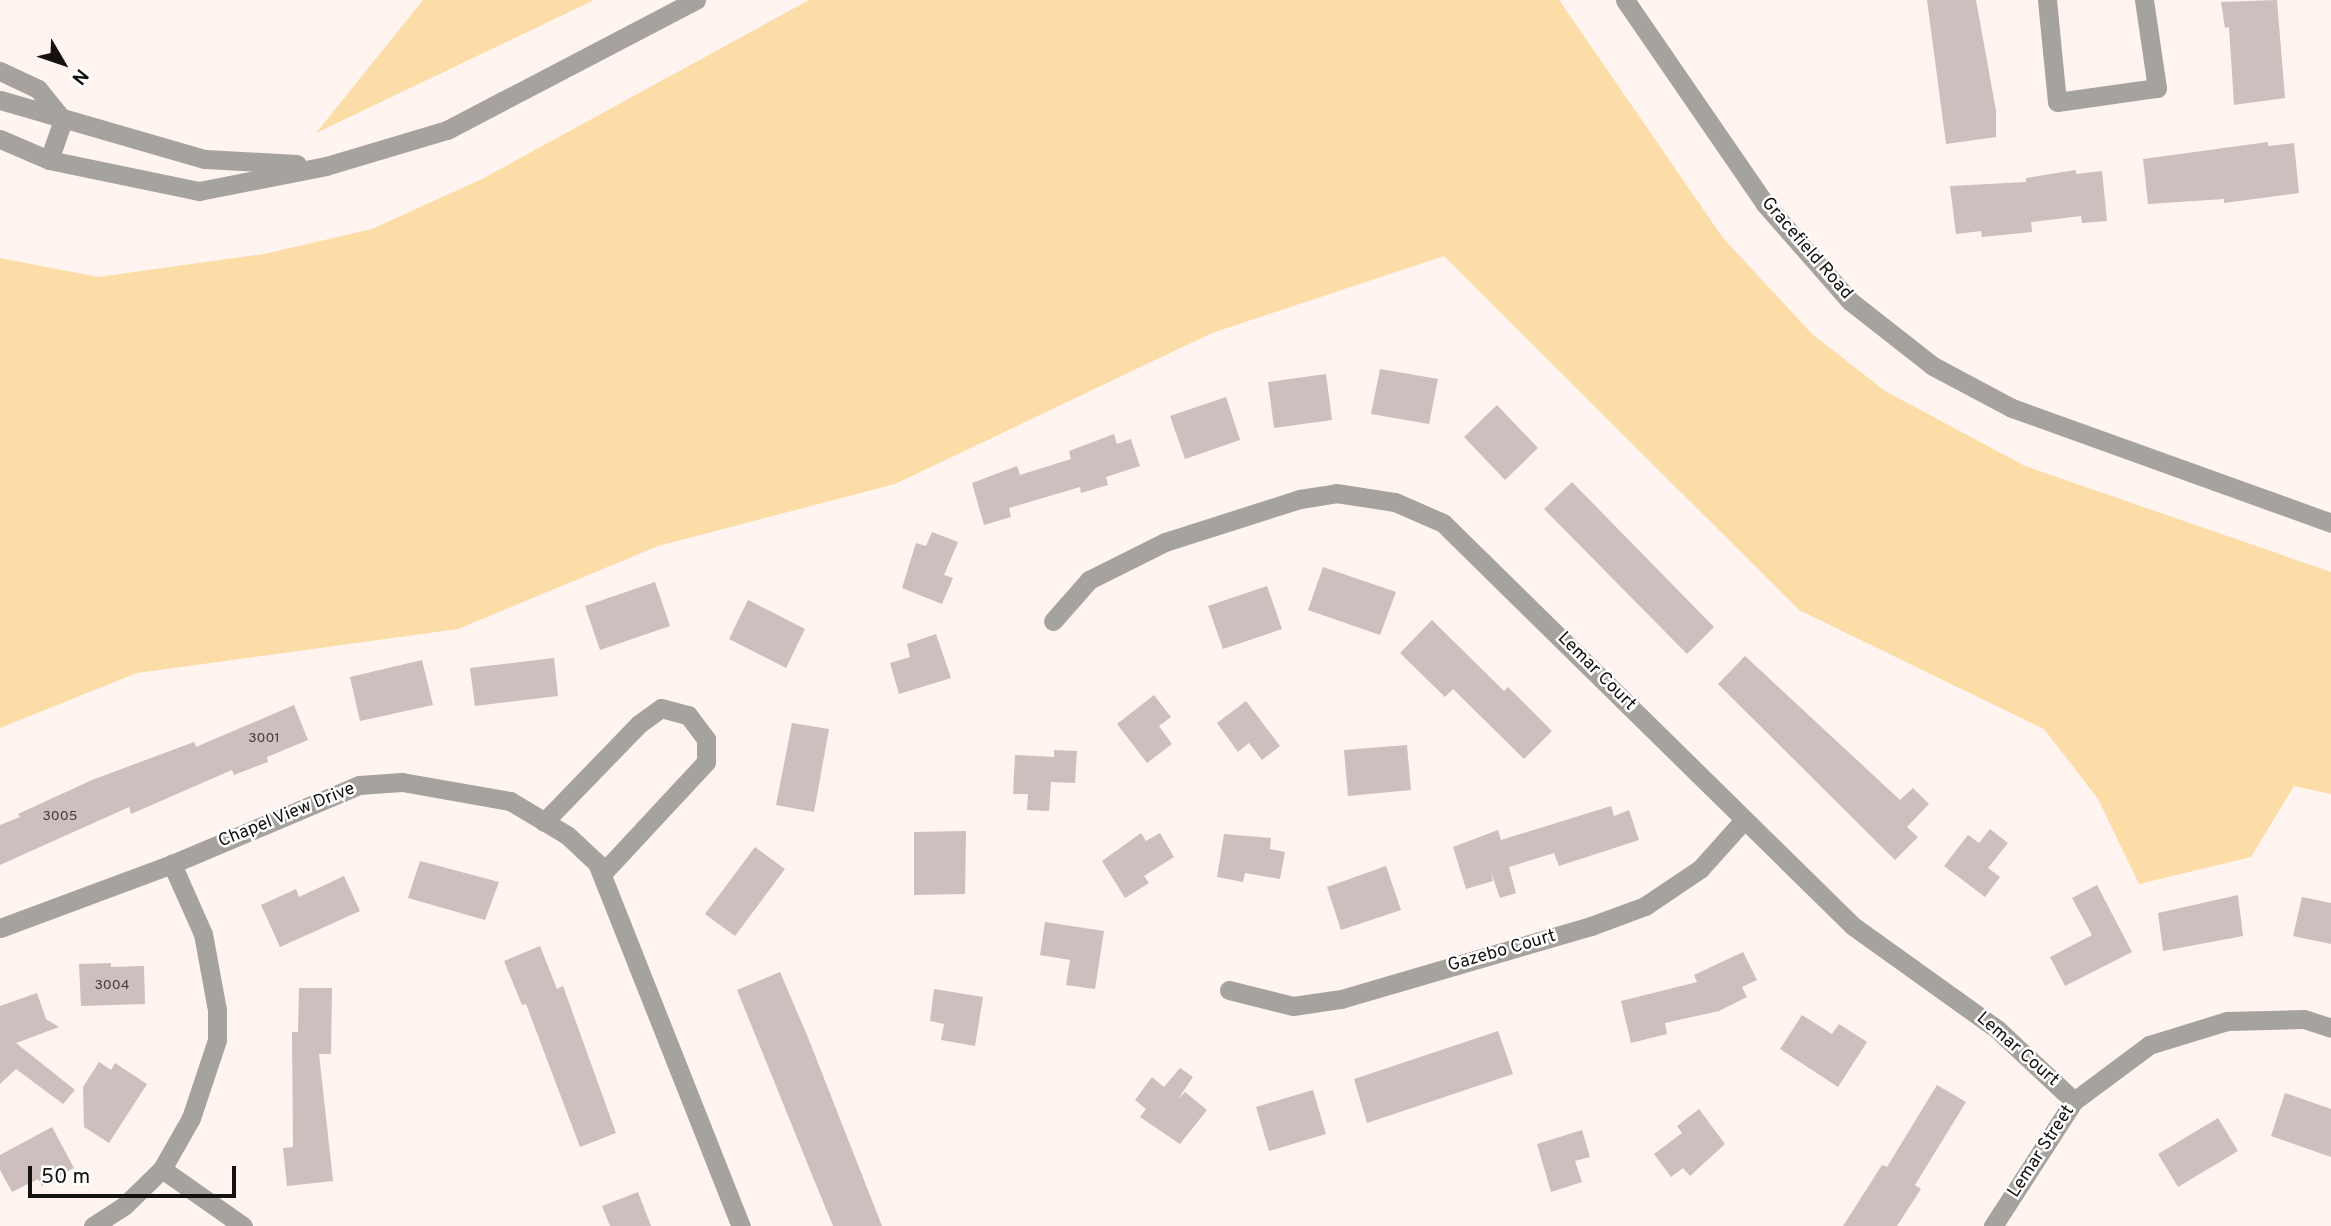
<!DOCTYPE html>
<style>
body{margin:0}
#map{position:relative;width:2331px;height:1226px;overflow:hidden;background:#fff4f0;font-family:Overpass,sans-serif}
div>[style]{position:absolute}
.green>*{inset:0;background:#fcdda7}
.building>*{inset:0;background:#ccbfbd}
.minor>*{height:19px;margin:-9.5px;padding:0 9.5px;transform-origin:9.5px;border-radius:9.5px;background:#a6a29e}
span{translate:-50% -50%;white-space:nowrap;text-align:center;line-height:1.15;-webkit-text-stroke:5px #fff;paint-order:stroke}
.number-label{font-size:14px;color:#433c3b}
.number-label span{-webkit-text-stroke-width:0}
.street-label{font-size:18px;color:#151110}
.north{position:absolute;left:28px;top:28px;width:70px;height:70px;-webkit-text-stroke:5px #fff;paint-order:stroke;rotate:129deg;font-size:19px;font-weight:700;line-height:28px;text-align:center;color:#151110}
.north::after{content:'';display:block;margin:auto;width:24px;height:32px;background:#151110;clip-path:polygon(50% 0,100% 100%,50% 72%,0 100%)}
.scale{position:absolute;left:28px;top:1166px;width:208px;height:32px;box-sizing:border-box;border:4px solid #151110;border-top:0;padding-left:9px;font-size:21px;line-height:24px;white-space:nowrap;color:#151110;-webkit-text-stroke:5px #fff;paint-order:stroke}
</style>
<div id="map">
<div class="green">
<i style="clip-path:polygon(423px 0,594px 0,316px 133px)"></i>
<i style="clip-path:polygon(809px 0,1559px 0,1723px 238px,1812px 334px,1885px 391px,2025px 466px,2331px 572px,2331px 794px,2294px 786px,2251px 857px,2139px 884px,2098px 799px,2044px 729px,1799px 610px,1444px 256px,1212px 333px,895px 484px,658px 546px,458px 629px,137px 673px,0 728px,0 258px,98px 277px,264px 254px,372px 229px,482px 179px)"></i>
</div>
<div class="building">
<i style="clip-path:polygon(1927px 0,1976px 0,1996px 111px,1996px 137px,1946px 144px)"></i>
<i style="clip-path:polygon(2277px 0,2285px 98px,2234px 105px,2229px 27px,2225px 28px,2221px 2px)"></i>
<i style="clip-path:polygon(2268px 142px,2268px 146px,2294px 143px,2299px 193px,2224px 203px,2224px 199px,2148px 204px,2143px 159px)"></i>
<i style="clip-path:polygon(2076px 170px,2076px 174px,2102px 171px,2107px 221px,2082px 223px,2081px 216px,2031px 222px,2032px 232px,1982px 237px,1981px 231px,1956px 234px,1950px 186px,2026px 182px,2026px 178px)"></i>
<i style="clip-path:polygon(1380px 369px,1438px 379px,1429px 424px,1371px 414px)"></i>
<i style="clip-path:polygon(1326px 374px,1332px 420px,1274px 428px,1268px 382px)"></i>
<i style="clip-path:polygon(1226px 397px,1240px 440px,1185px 459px,1170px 416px)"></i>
<i style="clip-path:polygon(1497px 405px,1538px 448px,1505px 480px,1464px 437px)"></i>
<i style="clip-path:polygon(1114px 434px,1117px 444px,1131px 439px,1140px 466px,1106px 477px,1108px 485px,1081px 493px,1080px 487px,1009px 508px,1011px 517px,984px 525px,972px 483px,1017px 466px,1020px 475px,1071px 459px,1069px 451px)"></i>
<i style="clip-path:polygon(1572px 482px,1714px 627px,1687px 654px,1544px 509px)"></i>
<i style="clip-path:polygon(932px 532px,958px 542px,944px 575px,953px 578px,942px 604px,902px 588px,916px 543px,926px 546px)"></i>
<i style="clip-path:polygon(1323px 567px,1396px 592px,1380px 635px,1308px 610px)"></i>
<i style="clip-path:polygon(655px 582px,670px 626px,600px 650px,585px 606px)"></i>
<i style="clip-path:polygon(1267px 586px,1282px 629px,1223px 649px,1208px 606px)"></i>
<i style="clip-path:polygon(748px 600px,805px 629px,786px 668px,729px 639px)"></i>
<i style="clip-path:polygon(1432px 620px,1504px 691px,1508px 687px,1552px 731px,1524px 759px,1453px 689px,1445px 697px,1400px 653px)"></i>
<i style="clip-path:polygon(936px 634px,951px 678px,899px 694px,890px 663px,910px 657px,907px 644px)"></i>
<i style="clip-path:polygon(1745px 656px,1900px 800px,1913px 788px,1929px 804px,1907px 827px,1918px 837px,1895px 860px,1718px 684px)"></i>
<i style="clip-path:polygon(554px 658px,558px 696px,475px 706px,470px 668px)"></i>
<i style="clip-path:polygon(422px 660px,433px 705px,360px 721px,350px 677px)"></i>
<i style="clip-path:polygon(1154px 695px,1171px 717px,1159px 726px,1172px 744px,1147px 763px,1117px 724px)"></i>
<i style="clip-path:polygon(1246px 701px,1280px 746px,1262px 760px,1249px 743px,1238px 752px,1217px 723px)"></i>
<i style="clip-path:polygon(294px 705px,308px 740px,267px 757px,268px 762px,234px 775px,232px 770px,131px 814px,129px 807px,0 865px,0 825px,20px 817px,18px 814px,92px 780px,194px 742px,196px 747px)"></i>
<i style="clip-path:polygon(792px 723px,829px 729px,814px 812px,776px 805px)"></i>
<i style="clip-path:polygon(1407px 745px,1411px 790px,1348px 796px,1344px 750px)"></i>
<i style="clip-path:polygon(1054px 750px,1077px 751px,1075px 783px,1051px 782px,1049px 811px,1027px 810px,1028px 794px,1013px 794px,1015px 755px,1054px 757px)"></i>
<i style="clip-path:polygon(1611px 806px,1614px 816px,1629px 810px,1639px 840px,1559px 866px,1554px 853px,1509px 867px,1516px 893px,1500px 898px,1491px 872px,1493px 881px,1466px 889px,1453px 847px,1498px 830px,1501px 840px)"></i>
<i style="clip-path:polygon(1990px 829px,2008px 843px,1988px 868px,2000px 877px,1985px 897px,1944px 866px,1968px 835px,1979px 843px)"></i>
<i style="clip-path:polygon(966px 831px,965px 894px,914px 895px,914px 832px)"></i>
<i style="clip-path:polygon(1141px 833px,1146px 841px,1160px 833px,1174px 857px,1144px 876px,1149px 883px,1125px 898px,1102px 861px)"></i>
<i style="clip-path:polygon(1224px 834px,1271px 838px,1270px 849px,1285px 852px,1280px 879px,1245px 873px,1243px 882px,1217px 877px)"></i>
<i style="clip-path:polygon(755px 847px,785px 869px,735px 936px,705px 914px)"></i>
<i style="clip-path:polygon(420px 861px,499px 882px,485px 920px,408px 898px)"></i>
<i style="clip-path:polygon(1386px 866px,1401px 910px,1341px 930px,1327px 887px)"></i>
<i style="clip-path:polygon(344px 876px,360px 911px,280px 947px,261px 905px,296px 889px,299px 897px)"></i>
<i style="clip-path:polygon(2097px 885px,2132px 952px,2065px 986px,2050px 957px,2092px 935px,2072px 898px)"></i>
<i style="clip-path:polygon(2238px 895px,2243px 936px,2163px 951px,2158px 913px)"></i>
<i style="clip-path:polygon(2302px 897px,2331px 903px,2331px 944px,2293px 936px)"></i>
<i style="clip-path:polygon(1045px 922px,1104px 931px,1095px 989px,1066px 985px,1070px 960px,1040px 955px)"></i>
<i style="clip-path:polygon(540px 946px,557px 989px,563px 986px,616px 1133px,580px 1147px,526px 1004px,522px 1005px,504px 961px)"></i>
<i style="clip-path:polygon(1743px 952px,1757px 980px,1742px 987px,1747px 997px,1719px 1011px,1665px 1023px,1667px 1034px,1631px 1043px,1621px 1001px,1697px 982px,1694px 975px)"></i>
<i style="clip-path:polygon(111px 963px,111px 967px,144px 966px,145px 1004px,81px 1006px,79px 964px)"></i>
<i style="clip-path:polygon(780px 972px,809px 1040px,882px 1226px,833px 1226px,808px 1165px,737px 990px)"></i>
<i style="clip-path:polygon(299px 988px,332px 988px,331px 1054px,319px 1054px,333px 1181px,287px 1186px,283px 1148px,293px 1147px,292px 1032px,298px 1032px)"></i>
<i style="clip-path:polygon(934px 989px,983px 997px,975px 1046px,941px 1040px,944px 1024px,930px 1021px)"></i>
<i style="clip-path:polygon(37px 993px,46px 1019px,59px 1027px,16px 1043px,75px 1090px,63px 1104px,16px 1069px,0 1084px,0 1006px)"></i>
<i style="clip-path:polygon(1802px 1015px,1832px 1034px,1839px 1024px,1867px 1042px,1838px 1087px,1780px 1049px)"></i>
<i style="clip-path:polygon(1498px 1031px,1513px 1074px,1367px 1123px,1354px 1079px)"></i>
<i style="clip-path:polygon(99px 1062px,111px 1070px,115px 1063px,147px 1084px,109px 1143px,84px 1127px,83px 1087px)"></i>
<i style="clip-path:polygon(1180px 1068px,1193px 1077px,1178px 1099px,1185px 1092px,1207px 1110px,1180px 1144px,1140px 1117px,1146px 1109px,1135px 1100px,1152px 1077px,1164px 1087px)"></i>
<i style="clip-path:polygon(1937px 1085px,1966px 1102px,1915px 1185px,1921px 1189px,1897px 1226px,1843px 1226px,1882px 1165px,1887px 1167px)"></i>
<i style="clip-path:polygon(1313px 1090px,1326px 1134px,1269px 1151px,1256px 1107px)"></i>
<i style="clip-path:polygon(2285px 1093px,2331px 1109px,2331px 1157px,2271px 1136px)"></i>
<i style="clip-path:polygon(1699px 1109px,1725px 1144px,1690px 1176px,1683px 1168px,1671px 1177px,1654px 1154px,1682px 1133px,1677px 1126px)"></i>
<i style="clip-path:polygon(2218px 1118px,2238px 1151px,2178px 1187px,2158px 1154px)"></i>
<i style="clip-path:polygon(52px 1127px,74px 1168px,42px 1186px,38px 1179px,12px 1192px,0 1170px,0 1155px)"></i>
<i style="clip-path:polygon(1582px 1130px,1590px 1157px,1575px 1161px,1582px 1182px,1551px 1192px,1537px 1144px)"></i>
<i style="clip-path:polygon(638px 1192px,651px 1226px,610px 1226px,602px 1206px)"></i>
</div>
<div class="minor">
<i style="left:1625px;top:0;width:247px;rotate:55.5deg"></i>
<i style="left:1765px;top:204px;width:129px;rotate:48.8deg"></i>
<i style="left:1850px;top:301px;width:105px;rotate:38.1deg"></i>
<i style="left:1933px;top:366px;width:89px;rotate:28deg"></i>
<i style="left:2012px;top:408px;width:339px;rotate:19.8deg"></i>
<i style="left:2047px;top:0;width:102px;rotate:84.4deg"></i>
<i style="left:2057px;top:102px;width:101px;rotate:-8deg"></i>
<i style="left:2157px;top:88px;width:89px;rotate:-98.4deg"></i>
<i style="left:0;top:71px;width:42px;rotate:25.3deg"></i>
<i style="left:38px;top:89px;width:40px;rotate:51deg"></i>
<i style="left:0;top:100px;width:213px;rotate:16.1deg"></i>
<i style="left:205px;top:159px;width:92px;rotate:3.1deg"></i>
<i style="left:0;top:139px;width:53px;rotate:23.2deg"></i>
<i style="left:49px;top:160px;width:153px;rotate:11.7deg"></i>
<i style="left:199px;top:191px;width:129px;rotate:-11.1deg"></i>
<i style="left:326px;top:166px;width:126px;rotate:-16.6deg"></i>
<i style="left:447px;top:130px;width:281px;rotate:-27.6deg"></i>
<i style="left:49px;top:160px;width:42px;rotate:-70.7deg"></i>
<i style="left:1053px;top:621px;width:55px;rotate:-48.7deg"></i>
<i style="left:1089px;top:580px;width:85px;rotate:-26.6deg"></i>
<i style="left:1165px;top:542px;width:142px;rotate:-17.7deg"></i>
<i style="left:1300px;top:499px;width:36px;rotate:-9deg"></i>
<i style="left:1336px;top:493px;width:60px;rotate:8.7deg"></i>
<i style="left:1395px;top:502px;width:52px;rotate:23.6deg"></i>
<i style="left:1443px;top:523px;width:575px;rotate:44.51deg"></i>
<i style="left:1853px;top:926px;width:177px;rotate:35.6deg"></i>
<i style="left:1997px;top:1029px;width:105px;rotate:43.1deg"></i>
<i style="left:544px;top:822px;width:136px;rotate:-45.9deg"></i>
<i style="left:639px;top:724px;width:27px;rotate:-36deg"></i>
<i style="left:661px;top:708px;width:28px;rotate:15deg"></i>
<i style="left:688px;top:715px;width:30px;rotate:53deg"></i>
<i style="left:706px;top:739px;width:23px;rotate:90deg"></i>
<i style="left:706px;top:762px;width:153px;rotate:132.9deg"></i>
<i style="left:0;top:928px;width:184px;rotate:-20.4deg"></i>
<i style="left:172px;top:864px;width:203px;rotate:-22.9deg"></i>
<i style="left:359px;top:785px;width:43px;rotate:-4deg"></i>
<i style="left:402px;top:782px;width:110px;rotate:10deg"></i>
<i style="left:510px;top:801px;width:66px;rotate:30.8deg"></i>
<i style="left:567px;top:835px;width:41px;rotate:43deg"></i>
<i style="left:597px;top:863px;width:391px;rotate:68.4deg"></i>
<i style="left:1229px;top:990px;width:66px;rotate:14deg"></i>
<i style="left:1293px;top:1006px;width:49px;rotate:-8.3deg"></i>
<i style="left:1341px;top:999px;width:260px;rotate:-16.3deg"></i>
<i style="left:1591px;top:926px;width:58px;rotate:-20.3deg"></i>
<i style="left:1645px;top:906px;width:66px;rotate:-33.9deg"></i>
<i style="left:1700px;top:869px;width:66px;rotate:-48.1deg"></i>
<i style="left:162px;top:1169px;width:99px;rotate:35.1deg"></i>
<i style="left:93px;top:1226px;width:37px;rotate:-33deg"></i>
<i style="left:124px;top:1206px;width:53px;rotate:-44.2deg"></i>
<i style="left:162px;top:1169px;width:59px;rotate:-60.4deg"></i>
<i style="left:191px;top:1118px;width:82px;rotate:-71.6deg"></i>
<i style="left:217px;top:1040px;width:30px;rotate:-90deg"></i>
<i style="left:217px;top:1010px;width:77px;rotate:-100.4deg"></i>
<i style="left:203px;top:934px;width:77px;rotate:-113.9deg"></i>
<i style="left:1993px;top:1226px;width:149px;rotate:-57.1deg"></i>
<i style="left:2074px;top:1101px;width:94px;rotate:-36.7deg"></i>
<i style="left:2149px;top:1045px;width:82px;rotate:-17.1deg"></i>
<i style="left:2227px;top:1021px;width:77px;rotate:-1.5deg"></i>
<i style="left:2304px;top:1019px;width:28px;rotate:18deg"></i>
</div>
<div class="number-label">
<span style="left:264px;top:739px">3001</span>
<span style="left:60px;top:817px">3005</span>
<span style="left:112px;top:986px">3004</span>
</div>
<div class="street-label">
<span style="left:1806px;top:249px;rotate:49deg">Gracefield Road</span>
<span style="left:1596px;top:672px;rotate:45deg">Lemar Court</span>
<span style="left:287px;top:816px;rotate:-22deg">Chapel View Drive</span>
<span style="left:1502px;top:952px;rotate:-16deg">Gazebo Court</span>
<span style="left:2017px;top:1050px;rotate:41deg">Lemar Court</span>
<span style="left:2042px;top:1152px;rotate:-57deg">Lemar Street</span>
</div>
<div class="north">N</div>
<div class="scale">50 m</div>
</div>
